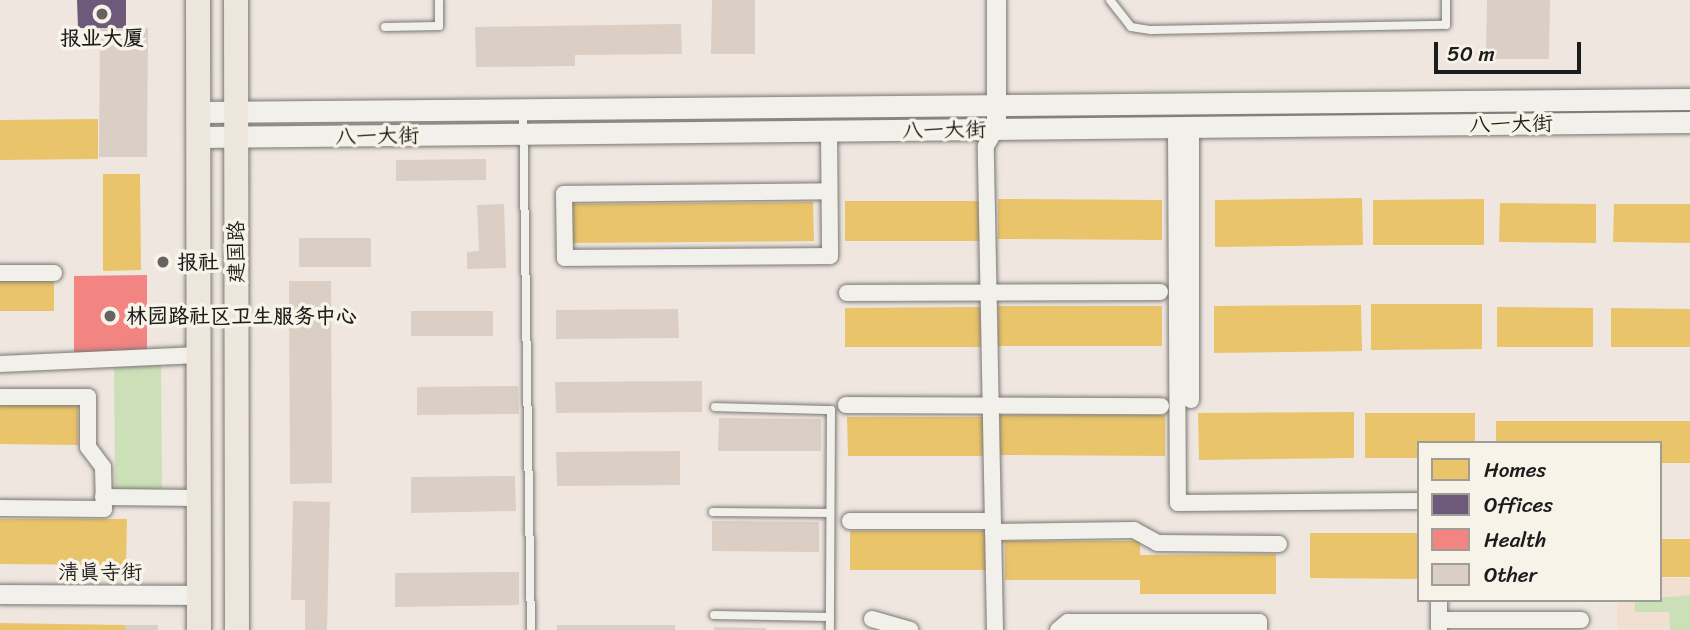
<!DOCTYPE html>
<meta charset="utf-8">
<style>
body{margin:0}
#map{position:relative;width:1690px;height:630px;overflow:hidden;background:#efe7df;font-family:Sriracha,"LXGW WenKai TC",sans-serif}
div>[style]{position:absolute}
.built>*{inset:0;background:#f1e0d1}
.green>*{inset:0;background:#cce0b8}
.homes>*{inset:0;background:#e9c46a}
.offices>*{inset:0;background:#6d597a}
.health>*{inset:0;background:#f28482}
.building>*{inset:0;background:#dacec5}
.roads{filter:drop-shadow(0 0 2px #7b7774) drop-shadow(0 0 2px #7b7774)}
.service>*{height:8px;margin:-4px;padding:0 4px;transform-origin:4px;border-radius:4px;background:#f2f0eb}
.minor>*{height:16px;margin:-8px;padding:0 8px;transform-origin:8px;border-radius:8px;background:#f2f0eb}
.tertiary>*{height:19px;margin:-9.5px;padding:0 9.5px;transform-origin:9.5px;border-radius:9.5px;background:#f2f0eb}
.secondary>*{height:21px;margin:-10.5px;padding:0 10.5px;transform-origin:10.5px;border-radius:10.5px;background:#f2f0eb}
.primary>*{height:24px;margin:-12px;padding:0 12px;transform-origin:12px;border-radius:12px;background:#ece6dd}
.dots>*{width:19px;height:19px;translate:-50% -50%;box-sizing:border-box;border:4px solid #f7f3e8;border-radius:50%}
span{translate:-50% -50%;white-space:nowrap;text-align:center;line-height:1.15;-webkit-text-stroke:7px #f7f3e8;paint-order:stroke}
.poi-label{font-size:21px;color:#1c1c1c;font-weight:700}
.left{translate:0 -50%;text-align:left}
.street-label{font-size:21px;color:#1c1c1c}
.legend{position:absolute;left:1417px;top:441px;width:245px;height:161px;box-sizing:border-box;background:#f7f3e8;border:2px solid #9f9d96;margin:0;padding:9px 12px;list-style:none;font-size:21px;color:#1c1c1c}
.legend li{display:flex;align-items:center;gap:14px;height:35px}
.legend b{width:35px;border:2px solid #9f9d96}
.scale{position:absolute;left:1434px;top:42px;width:147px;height:32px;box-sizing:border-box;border:4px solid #1c1c1c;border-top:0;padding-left:9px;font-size:21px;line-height:24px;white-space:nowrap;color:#1c1c1c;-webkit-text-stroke:5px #f7f3e8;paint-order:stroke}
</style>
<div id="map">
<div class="built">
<i style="clip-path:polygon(1660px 578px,1690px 578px,1690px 630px,1617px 630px,1617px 600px,1660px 600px)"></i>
</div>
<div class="green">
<i style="clip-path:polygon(114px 363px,161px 363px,162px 490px,115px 490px)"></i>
<i style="clip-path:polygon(1690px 595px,1690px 630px,1670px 630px,1669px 612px,1635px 612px,1635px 600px)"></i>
</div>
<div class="homes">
<i style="clip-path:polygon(98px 119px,98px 159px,0 160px,0 120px)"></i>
<i style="clip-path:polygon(103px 174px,140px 174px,141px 270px,103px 271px)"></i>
<i style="clip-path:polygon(1362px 198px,1363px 245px,1215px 247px,1215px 200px)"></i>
<i style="clip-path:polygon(998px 199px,1162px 200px,1162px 240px,998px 239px)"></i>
<i style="clip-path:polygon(1484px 199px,1484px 245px,1373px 245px,1373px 200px)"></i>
<i style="clip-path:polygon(845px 201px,980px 201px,980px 241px,845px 241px)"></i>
<i style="clip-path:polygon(813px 202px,814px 241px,570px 243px,570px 204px)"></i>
<i style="clip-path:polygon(1500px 203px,1596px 204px,1596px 243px,1499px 242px)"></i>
<i style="clip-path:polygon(1614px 204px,1690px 204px,1690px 243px,1613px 242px)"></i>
<i style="clip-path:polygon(0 279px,54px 279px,54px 311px,0 311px)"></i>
<i style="clip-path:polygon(1371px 304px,1482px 304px,1482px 349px,1371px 350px)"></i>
<i style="clip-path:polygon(1361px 305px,1362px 351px,1214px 353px,1214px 306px)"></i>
<i style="clip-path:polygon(998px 306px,1162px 306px,1162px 346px,998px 346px)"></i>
<i style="clip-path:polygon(981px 307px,981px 347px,845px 347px,845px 308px)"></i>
<i style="clip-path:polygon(1497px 307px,1593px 308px,1593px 347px,1497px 347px)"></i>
<i style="clip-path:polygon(1611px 308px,1690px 309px,1690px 347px,1611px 347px)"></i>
<i style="clip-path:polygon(0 402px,78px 403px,78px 445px,0 444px)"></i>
<i style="clip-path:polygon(1354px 412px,1354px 458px,1199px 460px,1198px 413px)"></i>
<i style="clip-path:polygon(1365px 413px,1475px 413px,1475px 443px,1419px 443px,1419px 458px,1365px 458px)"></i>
<i style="clip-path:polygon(1000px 415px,1165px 415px,1165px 456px,1000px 455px)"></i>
<i style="clip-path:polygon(847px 417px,983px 417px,983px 456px,848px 456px)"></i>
<i style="clip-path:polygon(1496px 421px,1690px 421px,1690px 463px,1660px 463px,1660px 443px,1496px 443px)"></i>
<i style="clip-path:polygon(0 519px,127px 519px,126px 565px,0 564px)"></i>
<i style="clip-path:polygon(850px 531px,986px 531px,986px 570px,850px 570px)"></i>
<i style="clip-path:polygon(1310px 533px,1419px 533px,1419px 579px,1310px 578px)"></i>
<i style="clip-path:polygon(1660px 539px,1690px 539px,1690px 577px,1660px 577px)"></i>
<i style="clip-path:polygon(1005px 541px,1140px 541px,1140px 555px,1276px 554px,1276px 594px,1140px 594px,1140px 580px,1005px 580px)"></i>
<i style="clip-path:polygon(0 623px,125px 625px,125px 630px,0 630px)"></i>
</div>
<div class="offices">
<i style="clip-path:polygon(77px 0,126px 0,126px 28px,78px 28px)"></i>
</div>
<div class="health">
<i style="clip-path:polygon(147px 275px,147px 355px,74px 356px,74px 276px)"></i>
</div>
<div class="building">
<i style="clip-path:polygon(712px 0,755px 0,755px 54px,711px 54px)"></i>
<i style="clip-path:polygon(1487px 0,1550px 0,1549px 59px,1486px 59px)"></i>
<i style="clip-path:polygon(681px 24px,682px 54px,575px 55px,575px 66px,476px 67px,475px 27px)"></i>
<i style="clip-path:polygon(100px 28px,148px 28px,147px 157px,99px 157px)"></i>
<i style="clip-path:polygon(486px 159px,486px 180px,396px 181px,396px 160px)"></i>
<i style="clip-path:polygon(504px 204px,506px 268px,467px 269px,467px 252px,479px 251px,477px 205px)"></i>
<i style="clip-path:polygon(299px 238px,371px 238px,371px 267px,299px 267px)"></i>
<i style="clip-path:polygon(289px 281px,331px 281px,332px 483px,290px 484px)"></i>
<i style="clip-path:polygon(678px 309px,679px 338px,556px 339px,556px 310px)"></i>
<i style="clip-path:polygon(411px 311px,493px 311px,493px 336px,411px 336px)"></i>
<i style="clip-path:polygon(702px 381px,702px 412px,556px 413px,555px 382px)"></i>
<i style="clip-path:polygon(518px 386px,519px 414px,417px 415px,417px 387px)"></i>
<i style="clip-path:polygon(719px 418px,821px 419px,821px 451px,718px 451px)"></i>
<i style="clip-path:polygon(680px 451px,680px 485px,557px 486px,556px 452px)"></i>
<i style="clip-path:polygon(515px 476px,516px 511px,411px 513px,411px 477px)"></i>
<i style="clip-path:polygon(293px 501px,330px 502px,327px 630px,305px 630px,305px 600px,291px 600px)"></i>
<i style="clip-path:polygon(712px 521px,819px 522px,819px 552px,712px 551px)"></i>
<i style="clip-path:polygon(519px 572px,519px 605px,395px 607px,395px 573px)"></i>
<i style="clip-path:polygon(125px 625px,158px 625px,158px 630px,125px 630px)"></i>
<i style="clip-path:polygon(557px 625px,675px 625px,675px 630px,557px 630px)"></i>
<i style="clip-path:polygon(714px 627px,766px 628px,766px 630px,714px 630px)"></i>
</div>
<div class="roads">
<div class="service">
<i style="left:1110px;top:0;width:34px;rotate:52deg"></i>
<i style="left:1131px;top:27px;width:20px;rotate:9deg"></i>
<i style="left:1151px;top:30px;width:295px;rotate:-1deg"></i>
<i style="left:1446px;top:25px;width:25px;rotate:-90deg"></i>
<i style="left:385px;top:27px;width:54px;rotate:-1.1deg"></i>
<i style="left:439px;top:26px;width:26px;rotate:-90deg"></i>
<i style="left:523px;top:112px;width:518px;rotate:89.12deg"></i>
<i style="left:715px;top:407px;width:116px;rotate:1.5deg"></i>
<i style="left:831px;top:410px;width:220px;rotate:90.3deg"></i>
<i style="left:713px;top:512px;width:117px;rotate:0.5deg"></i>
<i style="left:714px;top:615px;width:116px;rotate:1deg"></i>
</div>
<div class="minor">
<i style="left:1191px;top:127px;width:273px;rotate:90deg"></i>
<i style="left:1176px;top:128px;width:375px;rotate:89.7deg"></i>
<i style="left:1178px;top:503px;width:241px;rotate:-0.5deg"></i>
<i style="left:829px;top:131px;width:125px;rotate:89.5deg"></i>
<i style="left:830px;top:256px;width:265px;rotate:179.6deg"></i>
<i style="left:565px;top:258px;width:64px;rotate:-90.9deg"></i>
<i style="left:564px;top:194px;width:265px;rotate:-0.6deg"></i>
<i style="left:0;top:273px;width:54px"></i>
<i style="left:847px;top:293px;width:313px;rotate:-0.2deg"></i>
<i style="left:0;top:364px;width:199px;rotate:-2.6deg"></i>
<i style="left:0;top:397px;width:88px"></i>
<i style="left:88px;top:397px;width:50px;rotate:90deg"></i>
<i style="left:88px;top:447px;width:25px;rotate:53deg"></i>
<i style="left:103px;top:467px;width:42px;rotate:88.6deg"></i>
<i style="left:104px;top:509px;width:104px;rotate:-179.4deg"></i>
<i style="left:846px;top:405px;width:315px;rotate:0.2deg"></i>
<i style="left:103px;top:497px;width:96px;rotate:0.6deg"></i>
<i style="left:850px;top:521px;width:142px"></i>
<i style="left:993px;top:532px;width:141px;rotate:-0.8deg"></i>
<i style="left:1134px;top:530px;width:26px;rotate:29deg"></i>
<i style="left:1157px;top:543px;width:122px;rotate:0.5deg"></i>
<i style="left:1439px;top:600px;width:29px;rotate:90deg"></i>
<i style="left:872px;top:619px;width:40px;rotate:16deg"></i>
<i style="left:1439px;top:620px;width:142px"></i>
<i style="left:995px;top:630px;width:484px;rotate:-91.1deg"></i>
<i style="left:986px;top:146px;width:20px;rotate:-60deg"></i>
<i style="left:1058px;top:630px;width:13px;rotate:-39deg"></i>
<i style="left:1068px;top:622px;width:191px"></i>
<i style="left:1259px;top:622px;width:8px;rotate:90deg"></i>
</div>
<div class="tertiary">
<i style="left:996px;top:121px;width:121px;rotate:-90deg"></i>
<i style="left:0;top:594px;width:199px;rotate:0.3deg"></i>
</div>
<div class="secondary">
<i style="left:199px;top:112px;width:1491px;rotate:-0.5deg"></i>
<i style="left:199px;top:137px;width:1491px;rotate:-0.58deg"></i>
</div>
<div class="primary">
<i style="left:198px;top:0;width:630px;rotate:89.91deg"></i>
<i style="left:236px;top:0;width:630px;rotate:89.91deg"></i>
</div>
</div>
<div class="dots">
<i style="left:102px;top:14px;background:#666360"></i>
<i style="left:163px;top:262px;background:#666360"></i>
<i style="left:110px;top:316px;background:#666360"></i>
</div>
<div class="poi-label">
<span style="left:102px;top:38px">报业大厦</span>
<span class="left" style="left:177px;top:262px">报社</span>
<span class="left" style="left:126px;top:316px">林园路社区卫生服务中心</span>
</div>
<div class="street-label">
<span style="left:1511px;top:124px;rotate:-1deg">八一大街</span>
<span style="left:944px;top:130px;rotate:-1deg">八一大街</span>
<span style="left:377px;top:136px;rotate:-1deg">八一大街</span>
<span style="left:236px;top:252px;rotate:-90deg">建国路</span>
<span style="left:100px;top:572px">清真寺街</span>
</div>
<ul class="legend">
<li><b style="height:19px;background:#e9c46a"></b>Homes</li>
<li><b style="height:19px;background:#6d597a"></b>Offices</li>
<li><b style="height:19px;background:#f28482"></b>Health</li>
<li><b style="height:19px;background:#dacec5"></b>Other</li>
</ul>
<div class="scale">50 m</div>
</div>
